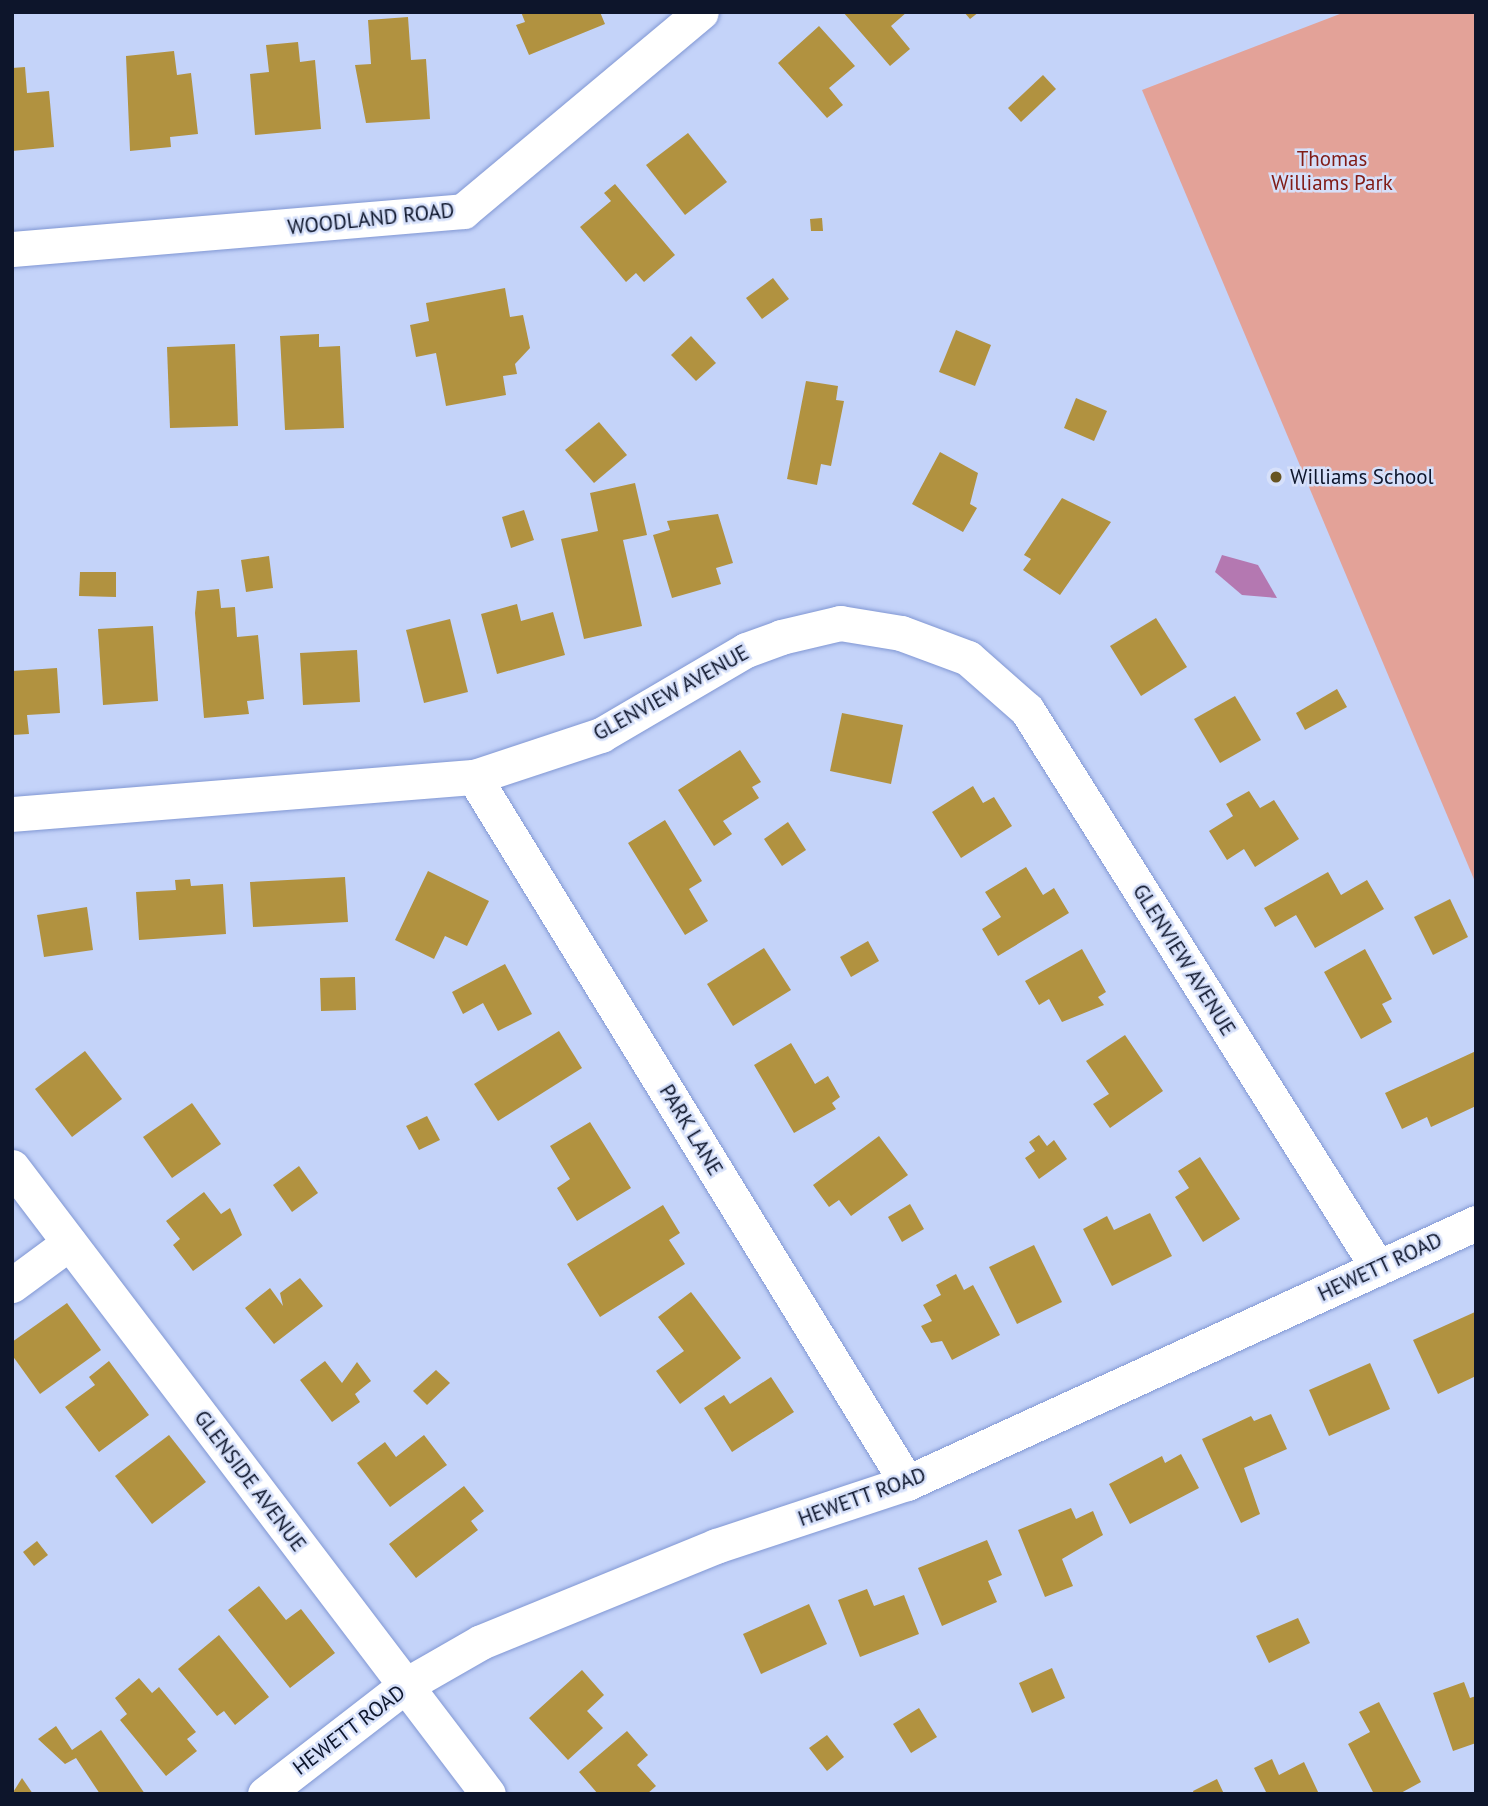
<!DOCTYPE html>
<style>
body{margin:0}
#map{position:relative;width:1488px;height:1806px;overflow:hidden;background:#c4d3f9;font-family:"PT Sans",sans-serif}
div>[style]{position:absolute}
.green>*{inset:0;background:#e3a298}
.water>*{inset:0;background:#b478b1}
.building>*{inset:0;background:#b19240}
.roads{filter:drop-shadow(0 0 2px #8197d3) drop-shadow(0 0 2px #8197d3)}
.street>*{height:35px;margin:-17.5px;padding:0 17.5px;transform-origin:17.5px;border-radius:17.5px;background:#fff}
.dots>*{width:19px;height:19px;translate:-50% -50%;box-sizing:border-box;border:4px solid #d6e0fa;border-radius:50%}
span{translate:-50% -50%;white-space:nowrap;text-align:center;line-height:1.15;-webkit-text-stroke:5px #d6e0fa;paint-order:stroke}
.park-label{font-size:21px;color:#801b16}
.street-label{font-size:21px;color:#0d152b}
.poi-label{font-size:21px;color:#0d152b}
.left{translate:0 -50%;text-align:left}
.frame{position:absolute;inset:0;border:14px solid #0d152b;pointer-events:none}
</style>
<div id="map">
<div class="green">
<i style="clip-path:polygon(1345px 12px,1476px 12px,1476px 884px,1142px 90px)"></i>
</div>
<div class="water">
<i style="clip-path:polygon(1222px 555px,1258px 565px,1277px 598px,1242px 595px,1215px 572px)"></i>
</div>
<div class="building">
<i style="clip-path:polygon(521px 12px,600px 12px,605px 24px,529px 55px,516px 25px,525px 22px)"></i>
<i style="clip-path:polygon(843px 12px,907px 12px,891px 26px,910px 49px,890px 66px)"></i>
<i style="clip-path:polygon(964px 12px,979px 12px,970px 19px)"></i>
<i style="clip-path:polygon(408px 17px,411px 60px,426px 59px,430px 119px,366px 123px,355px 65px,371px 64px,368px 20px)"></i>
<i style="clip-path:polygon(819px 26px,855px 66px,829px 88px,843px 105px,827px 118px,778px 63px)"></i>
<i style="clip-path:polygon(298px 42px,300px 62px,315px 60px,321px 129px,255px 135px,250px 74px,269px 72px,266px 45px)"></i>
<i style="clip-path:polygon(174px 51px,177px 75px,191px 73px,198px 134px,170px 137px,171px 147px,130px 151px,126px 56px)"></i>
<i style="clip-path:polygon(25px 67px,27px 93px,49px 91px,54px 147px,12px 151px,12px 68px)"></i>
<i style="clip-path:polygon(1043px 75px,1056px 89px,1021px 122px,1008px 108px)"></i>
<i style="clip-path:polygon(688px 133px,727px 182px,685px 215px,646px 165px)"></i>
<i style="clip-path:polygon(615px 184px,675px 255px,644px 282px,636px 273px,626px 282px,580px 227px,611px 201px,604px 193px)"></i>
<i style="clip-path:polygon(822px 218px,823px 231px,811px 231px,810px 219px)"></i>
<i style="clip-path:polygon(773px 278px,789px 299px,762px 319px,746px 298px)"></i>
<i style="clip-path:polygon(505px 288px,510px 317px,523px 315px,530px 348px,515px 364px,517px 374px,503px 376px,506px 395px,446px 406px,436px 353px,416px 357px,410px 325px,429px 321px,426px 303px)"></i>
<i style="clip-path:polygon(956px 330px,991px 345px,975px 386px,939px 372px)"></i>
<i style="clip-path:polygon(319px 334px,319px 347px,340px 346px,344px 428px,285px 430px,280px 336px)"></i>
<i style="clip-path:polygon(691px 336px,716px 363px,696px 381px,671px 355px)"></i>
<i style="clip-path:polygon(235px 344px,238px 426px,170px 428px,167px 347px)"></i>
<i style="clip-path:polygon(806px 381px,838px 386px,836px 400px,844px 401px,831px 466px,821px 464px,817px 485px,787px 479px)"></i>
<i style="clip-path:polygon(1076px 398px,1107px 411px,1094px 441px,1064px 428px)"></i>
<i style="clip-path:polygon(599px 422px,627px 455px,594px 483px,565px 450px)"></i>
<i style="clip-path:polygon(940px 452px,978px 473px,970px 504px,977px 508px,963px 532px,912px 504px)"></i>
<i style="clip-path:polygon(635px 483px,647px 535px,623px 540px,642px 626px,584px 639px,561px 539px,598px 531px,590px 493px)"></i>
<i style="clip-path:polygon(1062px 498px,1111px 522px,1060px 595px,1023px 570px,1031px 559px,1024px 555px)"></i>
<i style="clip-path:polygon(524px 510px,534px 540px,511px 548px,502px 517px)"></i>
<i style="clip-path:polygon(718px 514px,733px 563px,716px 568px,721px 584px,672px 598px,653px 535px,670px 530px,667px 521px)"></i>
<i style="clip-path:polygon(269px 556px,273px 588px,246px 592px,241px 560px)"></i>
<i style="clip-path:polygon(80px 572px,116px 572px,116px 597px,79px 596px)"></i>
<i style="clip-path:polygon(219px 589px,221px 608px,235px 607px,237px 637px,258px 635px,264px 699px,247px 701px,249px 714px,204px 718px,195px 613px,197px 591px)"></i>
<i style="clip-path:polygon(517px 604px,521px 621px,553px 612px,565px 655px,497px 674px,481px 614px)"></i>
<i style="clip-path:polygon(1156px 618px,1187px 667px,1141px 696px,1110px 646px)"></i>
<i style="clip-path:polygon(450px 619px,468px 692px,424px 703px,406px 630px)"></i>
<i style="clip-path:polygon(153px 626px,158px 701px,103px 705px,98px 629px)"></i>
<i style="clip-path:polygon(357px 650px,360px 702px,303px 705px,300px 653px)"></i>
<i style="clip-path:polygon(57px 668px,60px 713px,27px 715px,29px 734px,12px 735px,12px 671px)"></i>
<i style="clip-path:polygon(1337px 689px,1347px 707px,1305px 730px,1296px 713px)"></i>
<i style="clip-path:polygon(1235px 696px,1261px 740px,1220px 763px,1194px 719px)"></i>
<i style="clip-path:polygon(842px 713px,903px 725px,891px 784px,830px 771px)"></i>
<i style="clip-path:polygon(740px 750px,761px 782px,752px 787px,759px 798px,723px 821px,732px 834px,714px 846px,678px 790px)"></i>
<i style="clip-path:polygon(973px 786px,983px 803px,994px 797px,1012px 826px,961px 858px,932px 812px)"></i>
<i style="clip-path:polygon(1249px 791px,1260px 808px,1274px 800px,1299px 839px,1255px 867px,1244px 849px,1227px 860px,1209px 831px,1233px 816px,1226px 804px)"></i>
<i style="clip-path:polygon(665px 820px,702px 881px,689px 889px,708px 921px,685px 935px,628px 843px)"></i>
<i style="clip-path:polygon(788px 822px,806px 850px,782px 866px,764px 839px)"></i>
<i style="clip-path:polygon(1026px 867px,1043px 895px,1054px 888px,1069px 913px,998px 956px,982px 929px,1001px 917px,985px 892px)"></i>
<i style="clip-path:polygon(428px 871px,489px 901px,467px 946px,445px 936px,434px 959px,395px 940px)"></i>
<i style="clip-path:polygon(1328px 872px,1341px 895px,1367px 880px,1384px 909px,1315px 948px,1296px 915px,1275px 927px,1264px 908px)"></i>
<i style="clip-path:polygon(345px 877px,348px 922px,253px 927px,250px 882px)"></i>
<i style="clip-path:polygon(190px 879px,191px 886px,223px 884px,226px 934px,139px 940px,136px 892px,176px 890px,175px 880px)"></i>
<i style="clip-path:polygon(1450px 899px,1468px 937px,1433px 955px,1414px 917px)"></i>
<i style="clip-path:polygon(87px 907px,93px 950px,44px 957px,37px 915px)"></i>
<i style="clip-path:polygon(868px 941px,879px 961px,851px 977px,840px 957px)"></i>
<i style="clip-path:polygon(764px 948px,791px 990px,733px 1026px,707px 984px)"></i>
<i style="clip-path:polygon(1082px 949px,1106px 992px,1098px 997px,1104px 1005px,1062px 1022px,1049px 999px,1039px 1005px,1025px 981px)"></i>
<i style="clip-path:polygon(1365px 949px,1392px 999px,1382px 1004px,1392px 1022px,1361px 1039px,1324px 972px)"></i>
<i style="clip-path:polygon(505px 964px,532px 1014px,498px 1031px,483px 1003px,463px 1014px,452px 992px)"></i>
<i style="clip-path:polygon(355px 977px,356px 1010px,321px 1011px,320px 978px)"></i>
<i style="clip-path:polygon(559px 1031px,582px 1068px,498px 1121px,474px 1084px)"></i>
<i style="clip-path:polygon(1125px 1035px,1163px 1091px,1110px 1128px,1093px 1104px,1109px 1094px,1086px 1061px)"></i>
<i style="clip-path:polygon(791px 1043px,815px 1084px,828px 1076px,840px 1097px,832px 1103px,836px 1109px,794px 1133px,754px 1065px)"></i>
<i style="clip-path:polygon(85px 1051px,122px 1099px,72px 1137px,35px 1089px)"></i>
<i style="clip-path:polygon(1476px 1051px,1476px 1106px,1431px 1127px,1427px 1117px,1402px 1129px,1385px 1093px)"></i>
<i style="clip-path:polygon(192px 1103px,221px 1144px,172px 1178px,143px 1137px)"></i>
<i style="clip-path:polygon(427px 1116px,440px 1140px,419px 1150px,406px 1126px)"></i>
<i style="clip-path:polygon(590px 1122px,631px 1188px,577px 1221px,557px 1188px,570px 1179px,550px 1146px)"></i>
<i style="clip-path:polygon(1039px 1135px,1047px 1146px,1054px 1140px,1067px 1159px,1039px 1179px,1025px 1158px,1035px 1151px,1029px 1142px)"></i>
<i style="clip-path:polygon(879px 1136px,908px 1175px,851px 1216px,839px 1200px,829px 1207px,813px 1185px)"></i>
<i style="clip-path:polygon(1200px 1157px,1240px 1219px,1203px 1242px,1175px 1197px,1189px 1188px,1178px 1171px)"></i>
<i style="clip-path:polygon(299px 1166px,318px 1193px,292px 1212px,273px 1185px)"></i>
<i style="clip-path:polygon(204px 1192px,221px 1214px,230px 1208px,242px 1235px,193px 1271px,173px 1245px,180px 1239px,166px 1221px)"></i>
<i style="clip-path:polygon(910px 1204px,924px 1229px,902px 1242px,888px 1217px)"></i>
<i style="clip-path:polygon(663px 1205px,680px 1233px,669px 1240px,685px 1264px,600px 1317px,567px 1264px)"></i>
<i style="clip-path:polygon(1150px 1213px,1172px 1256px,1112px 1286px,1083px 1229px,1107px 1216px,1114px 1230px)"></i>
<i style="clip-path:polygon(1034px 1245px,1062px 1302px,1017px 1324px,989px 1267px)"></i>
<i style="clip-path:polygon(956px 1274px,964px 1290px,973px 1285px,1000px 1335px,952px 1360px,942px 1341px,931px 1343px,921px 1326px,932px 1321px,923px 1305px,941px 1295px,936px 1285px)"></i>
<i style="clip-path:polygon(300px 1278px,323px 1306px,274px 1344px,245px 1308px,270px 1288px,283px 1306px,280px 1293px)"></i>
<i style="clip-path:polygon(691px 1292px,741px 1358px,680px 1404px,656px 1371px,684px 1351px,658px 1317px)"></i>
<i style="clip-path:polygon(67px 1303px,101px 1350px,40px 1394px,12px 1355px,12px 1342px)"></i>
<i style="clip-path:polygon(1475px 1312px,1476px 1376px,1438px 1394px,1413px 1340px)"></i>
<i style="clip-path:polygon(109px 1361px,149px 1415px,99px 1452px,65px 1407px,95px 1385px,89px 1377px)"></i>
<i style="clip-path:polygon(325px 1361px,342px 1383px,357px 1362px,371px 1381px,355px 1394px,360px 1402px,332px 1422px,300px 1380px)"></i>
<i style="clip-path:polygon(1370px 1363px,1390px 1409px,1329px 1436px,1309px 1390px)"></i>
<i style="clip-path:polygon(436px 1370px,450px 1383px,427px 1405px,413px 1391px)"></i>
<i style="clip-path:polygon(771px 1377px,794px 1412px,732px 1452px,704px 1408px,724px 1395px,730px 1404px)"></i>
<i style="clip-path:polygon(1271px 1414px,1287px 1449px,1244px 1468px,1260px 1514px,1241px 1523px,1202px 1439px,1251px 1416px,1254px 1421px)"></i>
<i style="clip-path:polygon(169px 1435px,206px 1482px,152px 1524px,115px 1476px)"></i>
<i style="clip-path:polygon(424px 1435px,447px 1465px,390px 1507px,357px 1463px,385px 1442px,396px 1457px)"></i>
<i style="clip-path:polygon(1181px 1454px,1199px 1488px,1130px 1524px,1109px 1484px,1162px 1456px,1165px 1463px)"></i>
<i style="clip-path:polygon(464px 1486px,484px 1511px,471px 1521px,478px 1530px,416px 1578px,389px 1544px)"></i>
<i style="clip-path:polygon(1071px 1508px,1076px 1519px,1093px 1511px,1103px 1535px,1062px 1559px,1073px 1586px,1045px 1597px,1018px 1530px)"></i>
<i style="clip-path:polygon(987px 1540px,1002px 1575px,988px 1581px,997px 1602px,942px 1626px,918px 1568px)"></i>
<i style="clip-path:polygon(37px 1541px,48px 1555px,34px 1566px,23px 1552px)"></i>
<i style="clip-path:polygon(259px 1586px,286px 1620px,301px 1609px,335px 1653px,290px 1688px,228px 1610px)"></i>
<i style="clip-path:polygon(867px 1589px,874px 1606px,904px 1595px,919px 1634px,860px 1657px,838px 1600px)"></i>
<i style="clip-path:polygon(809px 1604px,827px 1644px,761px 1674px,743px 1634px)"></i>
<i style="clip-path:polygon(1298px 1618px,1310px 1643px,1269px 1663px,1256px 1636px)"></i>
<i style="clip-path:polygon(219px 1635px,269px 1697px,235px 1725px,224px 1711px,217px 1716px,178px 1669px)"></i>
<i style="clip-path:polygon(1052px 1668px,1065px 1698px,1032px 1713px,1019px 1683px)"></i>
<i style="clip-path:polygon(582px 1670px,604px 1695px,587px 1711px,603px 1728px,568px 1760px,529px 1718px)"></i>
<i style="clip-path:polygon(139px 1678px,152px 1693px,159px 1687px,196px 1732px,187px 1739px,197px 1751px,166px 1776px,120px 1720px,127px 1714px,115px 1698px)"></i>
<i style="clip-path:polygon(1464px 1682px,1470px 1698px,1476px 1696px,1476px 1743px,1453px 1751px,1433px 1693px)"></i>
<i style="clip-path:polygon(1379px 1702px,1421px 1782px,1399px 1794px,1374px 1794px,1348px 1744px,1370px 1732px,1359px 1712px)"></i>
<i style="clip-path:polygon(919px 1708px,937px 1737px,911px 1753px,893px 1724px)"></i>
<i style="clip-path:polygon(56px 1726px,72px 1750px,101px 1730px,145px 1794px,100px 1794px,76px 1758px,65px 1764px,38px 1739px)"></i>
<i style="clip-path:polygon(627px 1731px,648px 1755px,637px 1765px,656px 1786px,647px 1794px,598px 1794px,579px 1772px)"></i>
<i style="clip-path:polygon(827px 1735px,844px 1757px,827px 1771px,809px 1748px)"></i>
<i style="clip-path:polygon(1272px 1759px,1279px 1775px,1304px 1762px,1319px 1794px,1267px 1794px,1254px 1768px)"></i>
<i style="clip-path:polygon(22px 1778px,33px 1794px,12px 1794px)"></i>
<i style="clip-path:polygon(1217px 1779px,1224px 1794px,1194px 1794px,1193px 1791px)"></i>
</div>
<div class="roads">
<div class="street">
<i style="left:12px;top:249px;width:453px;rotate:-4.8deg"></i>
<i style="left:463px;top:211px;width:310px;rotate:-39.9deg"></i>
<i style="left:474px;top:777px;width:828px;rotate:58.48deg"></i>
<i style="left:12px;top:814px;width:463px;rotate:-4.6deg"></i>
<i style="left:474px;top:777px;width:134px;rotate:-18.3deg"></i>
<i style="left:601px;top:735px;width:168px;rotate:-30.4deg"></i>
<i style="left:746px;top:650px;width:37px;rotate:-20deg"></i>
<i style="left:781px;top:637px;width:61px;rotate:-13.3deg"></i>
<i style="left:840px;top:623px;width:62px;rotate:9.3deg"></i>
<i style="left:901px;top:633px;width:72px;rotate:20.5deg"></i>
<i style="left:968px;top:658px;width:79px;rotate:41.4deg"></i>
<i style="left:1027px;top:710px;width:659px;rotate:57.83deg"></i>
<i style="left:12px;top:1167px;width:787px;rotate:52.8deg"></i>
<i style="left:12px;top:1285px;width:71px;rotate:-36.4deg"></i>
<i style="left:265px;top:1794px;width:178px;rotate:-37.7deg"></i>
<i style="left:406px;top:1685px;width:86px;rotate:-29.8deg"></i>
<i style="left:481px;top:1642px;width:254px;rotate:-22.2deg"></i>
<i style="left:716px;top:1546px;width:201px;rotate:-18.3deg"></i>
<i style="left:907px;top:1483px;width:626px;rotate:-24.56deg"></i>
</div>
</div>
<div class="dots">
<i style="left:1276px;top:477px;background:#675422"></i>
</div>
<div class="park-label">
<span style="left:1332px;top:171px">Thomas<br>Williams Park</span>
</div>
<div class="street-label">
<span style="left:371px;top:219px;rotate:-6deg">WOODLAND ROAD</span>
<span style="left:671px;top:693px;rotate:-29deg">GLENVIEW AVENUE</span>
<span style="left:1184px;top:960px;rotate:58deg">GLENVIEW AVENUE</span>
<span style="left:691px;top:1130px;rotate:59deg">PARK LANE</span>
<span style="left:1380px;top:1267px;rotate:-25deg">HEWETT ROAD</span>
<span style="left:250px;top:1481px;rotate:53deg">GLENSIDE AVENUE</span>
<span style="left:862px;top:1497px;rotate:-20deg">HEWETT ROAD</span>
<span style="left:349px;top:1730px;rotate:-37deg">HEWETT ROAD</span>
</div>
<div class="poi-label">
<span class="left" style="left:1290px;top:477px">Williams School</span>
</div>
<div class="frame"></div>
</div>
